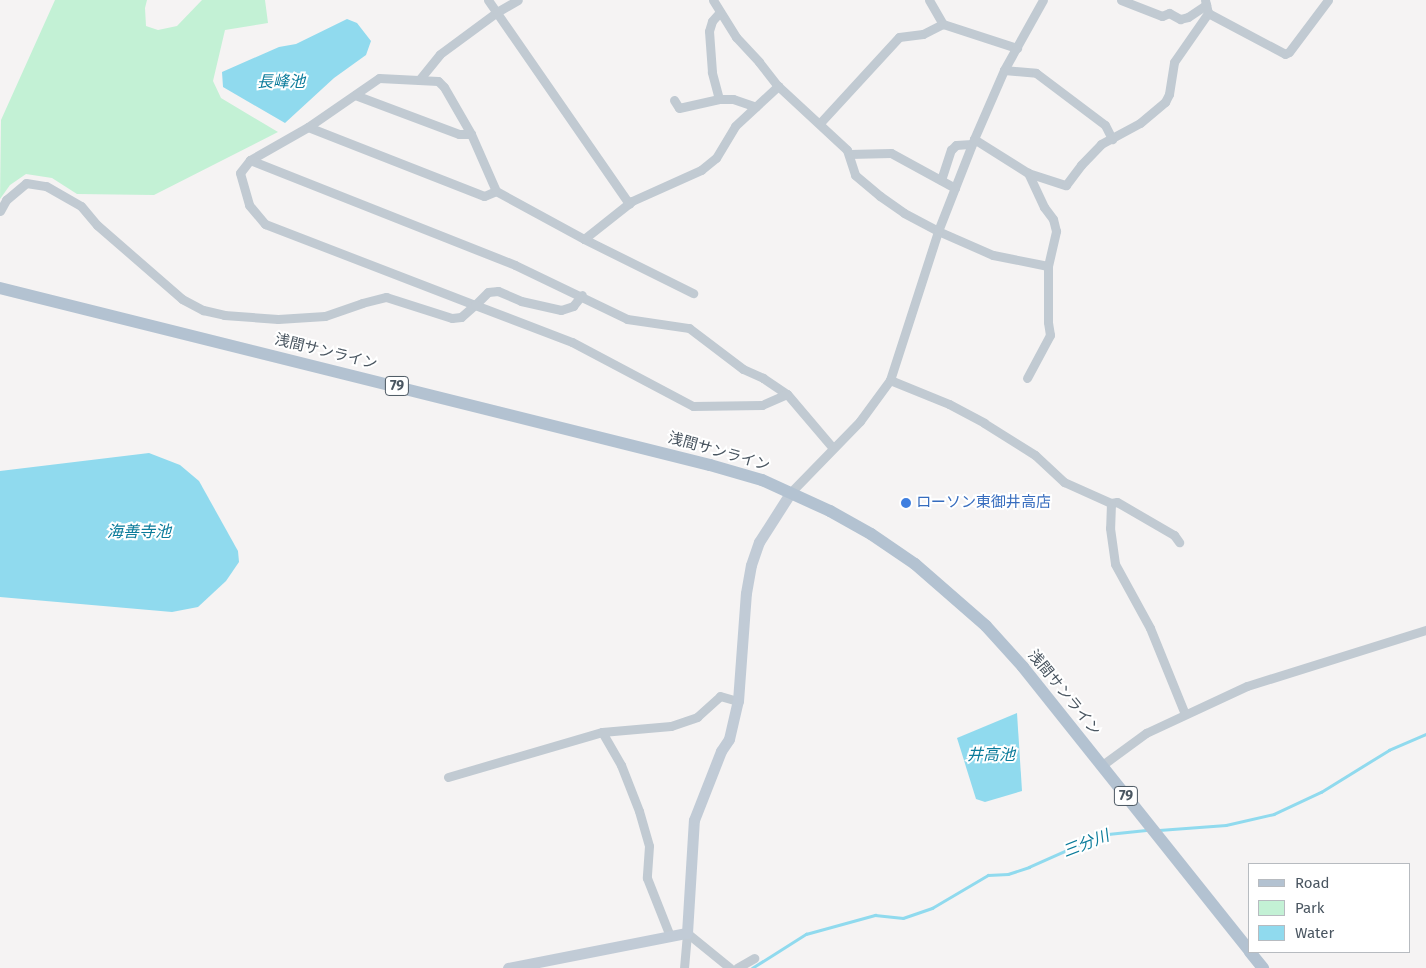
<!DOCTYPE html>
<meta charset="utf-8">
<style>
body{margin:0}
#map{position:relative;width:1426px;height:968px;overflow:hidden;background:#f5f3f3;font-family:"Fira Sans","Noto Sans JP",sans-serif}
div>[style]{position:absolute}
.green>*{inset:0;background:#c3f1d5}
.water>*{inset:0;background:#90daee}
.stream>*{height:2.5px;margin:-1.25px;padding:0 1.25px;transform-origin:1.25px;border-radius:1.25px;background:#90daee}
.street>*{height:9px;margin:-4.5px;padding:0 4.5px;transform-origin:4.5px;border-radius:4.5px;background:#c1cad2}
.secondary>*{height:11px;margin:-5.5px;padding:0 5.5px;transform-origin:5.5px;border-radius:5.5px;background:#c1cbd6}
.primary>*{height:12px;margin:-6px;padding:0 6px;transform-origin:6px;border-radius:6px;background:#b3c2d1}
.dots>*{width:14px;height:14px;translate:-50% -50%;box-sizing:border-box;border:2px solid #fff;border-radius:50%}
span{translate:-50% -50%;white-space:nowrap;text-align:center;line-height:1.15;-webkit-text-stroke:4px #fff;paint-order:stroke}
.shield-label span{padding:1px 4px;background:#fff;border:1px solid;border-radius:4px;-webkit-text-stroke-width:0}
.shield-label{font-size:14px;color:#4a5661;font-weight:700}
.street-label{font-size:15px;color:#4a5661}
.shop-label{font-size:15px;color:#366cbe}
.left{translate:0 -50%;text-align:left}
.water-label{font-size:16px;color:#0c7c9b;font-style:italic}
.legend{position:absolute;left:1248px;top:863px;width:162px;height:90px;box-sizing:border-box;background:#fff;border:1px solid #b7bbc0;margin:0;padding:6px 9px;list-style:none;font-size:15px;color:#4a5661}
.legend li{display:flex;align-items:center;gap:10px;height:25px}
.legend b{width:25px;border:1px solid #b7bbc0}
</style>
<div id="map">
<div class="green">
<i style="clip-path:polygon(55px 0,147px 0,145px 8px,146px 26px,158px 30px,177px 26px,202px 0,265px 0,268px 23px,225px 30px,213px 81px,221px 98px,278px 132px,154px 195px,77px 194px,52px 178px,26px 174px,10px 185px,0 199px,1px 120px)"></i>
</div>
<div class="water">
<i style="clip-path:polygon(347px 19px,357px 23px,371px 41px,366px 55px,334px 78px,285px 123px,223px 87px,222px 72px,279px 47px,296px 44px)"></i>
<i style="clip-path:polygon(149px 453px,180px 465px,199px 481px,238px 551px,239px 562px,226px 581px,198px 607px,172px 612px,0 597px,0 471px)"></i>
<i style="clip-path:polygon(1017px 713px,1022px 791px,985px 802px,976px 799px,957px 738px)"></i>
</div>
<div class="stream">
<i style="left:1159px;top:830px;width:67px;rotate:-4.3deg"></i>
<i style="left:1226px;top:825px;width:49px;rotate:-12.9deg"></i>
<i style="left:1274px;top:814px;width:52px;rotate:-25.1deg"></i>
<i style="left:1321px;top:792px;width:80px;rotate:-31.7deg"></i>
<i style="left:1389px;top:750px;width:40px;rotate:-23.4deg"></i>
<i style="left:752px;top:968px;width:64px;rotate:-32.2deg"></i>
<i style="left:806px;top:934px;width:72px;rotate:-15.4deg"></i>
<i style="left:875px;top:915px;width:28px;rotate:6deg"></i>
<i style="left:903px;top:918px;width:31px;rotate:-19deg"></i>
<i style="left:932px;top:908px;width:65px;rotate:-30.5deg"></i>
<i style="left:988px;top:875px;width:20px;rotate:-3deg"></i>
<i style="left:1008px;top:874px;width:22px;rotate:-18deg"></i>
<i style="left:1029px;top:867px;width:69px;rotate:-24deg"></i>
<i style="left:1092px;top:839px;width:17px;rotate:-17deg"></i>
<i style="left:1108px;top:834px;width:38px;rotate:-6deg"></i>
</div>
<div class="street">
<i style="left:488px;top:0;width:248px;rotate:55.3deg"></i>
<i style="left:713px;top:0;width:44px;rotate:58.1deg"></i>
<i style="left:736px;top:37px;width:34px;rotate:47deg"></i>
<i style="left:759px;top:62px;width:31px;rotate:52deg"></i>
<i style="left:778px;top:86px;width:94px;rotate:42.8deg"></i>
<i style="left:847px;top:150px;width:26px;rotate:72deg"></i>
<i style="left:855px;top:175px;width:33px;rotate:40deg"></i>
<i style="left:880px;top:196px;width:29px;rotate:35deg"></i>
<i style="left:904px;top:213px;width:38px;rotate:28deg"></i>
<i style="left:938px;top:231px;width:60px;rotate:23.6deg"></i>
<i style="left:993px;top:255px;width:56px;rotate:11.3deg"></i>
<i style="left:929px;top:0;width:28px;rotate:60deg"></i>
<i style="left:943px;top:24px;width:78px;rotate:18deg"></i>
<i style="left:1121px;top:0;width:44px;rotate:21.3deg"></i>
<i style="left:1162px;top:16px;width:8px;rotate:-23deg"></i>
<i style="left:1169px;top:13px;width:13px;rotate:29deg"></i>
<i style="left:1180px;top:19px;width:8px;rotate:-14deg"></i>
<i style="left:1188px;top:17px;width:22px;rotate:-34deg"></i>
<i style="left:1208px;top:13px;width:87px;rotate:28deg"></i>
<i style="left:1285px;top:54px;width:4px;rotate:-27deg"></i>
<i style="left:1289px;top:52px;width:65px;rotate:-53.1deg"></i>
<i style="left:1004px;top:70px;width:32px;rotate:5deg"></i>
<i style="left:1036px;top:73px;width:86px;rotate:37deg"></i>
<i style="left:1105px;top:125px;width:16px;rotate:63deg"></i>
<i style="left:419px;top:80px;width:33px;rotate:-51deg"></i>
<i style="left:440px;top:54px;width:71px;rotate:-36.4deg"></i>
<i style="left:497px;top:12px;width:24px;rotate:-30deg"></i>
<i style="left:355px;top:95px;width:111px;rotate:20.6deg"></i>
<i style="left:459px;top:134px;width:12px"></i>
<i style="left:719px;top:99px;width:28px;rotate:-105deg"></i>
<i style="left:712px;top:72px;width:41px;rotate:-94.2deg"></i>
<i style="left:709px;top:31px;width:10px;rotate:-73deg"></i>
<i style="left:712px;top:21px;width:12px;rotate:-48deg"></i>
<i style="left:674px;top:100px;width:9px;rotate:58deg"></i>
<i style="left:679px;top:108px;width:41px;rotate:-12.7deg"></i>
<i style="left:719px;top:99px;width:14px"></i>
<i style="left:733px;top:99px;width:24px;rotate:19deg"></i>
<i style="left:820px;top:123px;width:117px;rotate:-47.4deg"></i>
<i style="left:899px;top:37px;width:24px;rotate:-7deg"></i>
<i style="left:923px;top:34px;width:22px;rotate:-27deg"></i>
<i style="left:308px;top:127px;width:67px;rotate:150.4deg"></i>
<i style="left:250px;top:160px;width:16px;rotate:128deg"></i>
<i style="left:240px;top:173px;width:33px;rotate:74deg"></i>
<i style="left:249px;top:205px;width:25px;rotate:50deg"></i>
<i style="left:265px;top:224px;width:225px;rotate:21.1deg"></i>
<i style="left:475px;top:305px;width:18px;rotate:-45deg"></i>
<i style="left:488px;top:292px;width:10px;rotate:-6deg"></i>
<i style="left:498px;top:291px;width:25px;rotate:23deg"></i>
<i style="left:521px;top:301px;width:41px;rotate:12.7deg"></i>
<i style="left:561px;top:310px;width:13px;rotate:-18deg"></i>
<i style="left:573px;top:306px;width:14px;rotate:-51deg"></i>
<i style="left:974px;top:139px;width:64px;rotate:32.2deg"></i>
<i style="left:1028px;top:173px;width:40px;rotate:18deg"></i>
<i style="left:1066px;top:185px;width:25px;rotate:-53deg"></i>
<i style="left:1081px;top:165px;width:29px;rotate:-46deg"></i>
<i style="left:1101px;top:144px;width:44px;rotate:-28.3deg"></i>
<i style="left:1140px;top:123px;width:33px;rotate:-40deg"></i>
<i style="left:1165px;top:102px;width:9px;rotate:-63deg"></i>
<i style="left:1169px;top:94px;width:32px;rotate:-81deg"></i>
<i style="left:1174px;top:62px;width:60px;rotate:-55.2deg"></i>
<i style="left:1208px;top:13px;width:13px;rotate:-103deg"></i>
<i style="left:849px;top:154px;width:42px;rotate:-1.4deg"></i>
<i style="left:891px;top:153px;width:73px;rotate:28.7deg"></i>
<i style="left:250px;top:160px;width:285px;rotate:21.6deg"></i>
<i style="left:515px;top:265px;width:124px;rotate:25.7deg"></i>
<i style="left:627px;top:319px;width:63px;rotate:8.3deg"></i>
<i style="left:689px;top:328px;width:68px;rotate:37.2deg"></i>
<i style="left:743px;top:369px;width:22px;rotate:24deg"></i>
<i style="left:763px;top:378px;width:29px;rotate:34deg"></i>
<i style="left:787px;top:394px;width:71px;rotate:49.6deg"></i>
<i style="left:941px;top:180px;width:32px;rotate:-72deg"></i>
<i style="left:951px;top:150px;width:7px;rotate:-45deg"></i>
<i style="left:956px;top:145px;width:16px;rotate:-4deg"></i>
<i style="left:496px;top:191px;width:13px;rotate:157deg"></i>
<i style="left:484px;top:196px;width:189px;rotate:-158.6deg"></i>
<i style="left:308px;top:127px;width:86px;rotate:-34.6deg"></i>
<i style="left:379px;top:78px;width:59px;rotate:2.9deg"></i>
<i style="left:438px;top:81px;width:8px;rotate:45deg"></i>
<i style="left:444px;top:87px;width:54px;rotate:60.1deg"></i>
<i style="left:471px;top:134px;width:62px;rotate:66.3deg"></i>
<i style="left:496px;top:191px;width:100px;rotate:28.6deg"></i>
<i style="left:584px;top:239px;width:122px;rotate:26.4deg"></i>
<i style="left:0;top:211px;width:13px;rotate:-61deg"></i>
<i style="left:6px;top:200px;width:26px;rotate:-40deg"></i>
<i style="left:26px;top:183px;width:20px;rotate:9deg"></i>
<i style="left:46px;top:186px;width:40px;rotate:29.7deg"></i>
<i style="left:81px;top:206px;width:25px;rotate:50deg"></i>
<i style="left:97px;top:225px;width:113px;rotate:41deg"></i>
<i style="left:182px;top:299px;width:24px;rotate:28deg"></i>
<i style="left:203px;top:310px;width:22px;rotate:13deg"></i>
<i style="left:224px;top:315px;width:54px;rotate:4.2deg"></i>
<i style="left:278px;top:319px;width:47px;rotate:-3.7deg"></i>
<i style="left:325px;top:316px;width:39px;rotate:-19deg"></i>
<i style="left:362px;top:303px;width:25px;rotate:-14deg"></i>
<i style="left:386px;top:297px;width:69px;rotate:17.7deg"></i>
<i style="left:452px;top:318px;width:9px;rotate:-6deg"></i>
<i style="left:461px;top:317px;width:18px;rotate:-41deg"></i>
<i style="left:475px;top:305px;width:104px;rotate:20.9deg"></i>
<i style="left:572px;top:342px;width:137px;rotate:27.9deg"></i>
<i style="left:693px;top:406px;width:69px;rotate:-0.8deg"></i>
<i style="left:762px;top:405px;width:27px;rotate:-24deg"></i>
<i style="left:584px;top:239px;width:61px;rotate:-38.4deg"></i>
<i style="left:632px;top:201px;width:76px;rotate:-24.2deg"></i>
<i style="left:701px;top:170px;width:19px;rotate:-39deg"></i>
<i style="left:716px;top:158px;width:37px;rotate:-59deg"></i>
<i style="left:735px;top:126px;width:59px;rotate:-42.9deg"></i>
<i style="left:1027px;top:378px;width:49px;rotate:-61.9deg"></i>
<i style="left:1050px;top:335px;width:13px;rotate:-99deg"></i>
<i style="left:1048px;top:322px;width:56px;rotate:-90deg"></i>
<i style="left:1048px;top:266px;width:36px;rotate:-77deg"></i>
<i style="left:1056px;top:231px;width:12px;rotate:-104deg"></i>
<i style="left:1053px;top:219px;width:15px;rotate:-127deg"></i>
<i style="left:1044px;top:207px;width:38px;rotate:-115deg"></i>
<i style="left:890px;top:380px;width:64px;rotate:22.1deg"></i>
<i style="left:949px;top:404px;width:40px;rotate:28deg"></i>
<i style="left:984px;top:423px;width:60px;rotate:32.1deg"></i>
<i style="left:1035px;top:455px;width:40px;rotate:43deg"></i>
<i style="left:1064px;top:482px;width:51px;rotate:24.1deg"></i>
<i style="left:1111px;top:503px;width:6px;rotate:-9deg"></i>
<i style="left:1117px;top:502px;width:66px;rotate:30.1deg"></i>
<i style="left:1174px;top:535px;width:9px;rotate:54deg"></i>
<i style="left:791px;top:492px;width:99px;rotate:-45.8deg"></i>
<i style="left:860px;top:421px;width:51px;rotate:-53.8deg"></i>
<i style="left:890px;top:380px;width:157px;rotate:-72.1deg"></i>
<i style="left:938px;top:231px;width:99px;rotate:-68.6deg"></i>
<i style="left:974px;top:139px;width:75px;rotate:-66.5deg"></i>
<i style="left:1004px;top:70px;width:80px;rotate:-60.9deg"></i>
<i style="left:1111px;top:503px;width:25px;rotate:92deg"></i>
<i style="left:1110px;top:528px;width:36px;rotate:82deg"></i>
<i style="left:1115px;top:564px;width:73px;rotate:61.3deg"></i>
<i style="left:1150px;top:628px;width:93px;rotate:67.9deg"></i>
<i style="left:602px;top:732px;width:38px;rotate:60deg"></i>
<i style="left:621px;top:765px;width:49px;rotate:68.6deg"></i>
<i style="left:639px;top:811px;width:36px;rotate:74deg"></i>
<i style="left:649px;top:846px;width:32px;rotate:94deg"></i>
<i style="left:647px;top:878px;width:62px;rotate:68.4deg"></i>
<i style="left:1101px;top:766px;width:56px;rotate:-36.3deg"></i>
<i style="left:1146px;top:733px;width:111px;rotate:-25deg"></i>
<i style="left:1247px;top:686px;width:188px;rotate:-17.4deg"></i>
<i style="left:448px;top:777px;width:160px;rotate:-16.3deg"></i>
<i style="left:602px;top:732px;width:69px;rotate:-5deg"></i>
<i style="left:671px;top:726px;width:28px;rotate:-19deg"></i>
<i style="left:697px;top:717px;width:31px;rotate:-42deg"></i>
<i style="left:720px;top:696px;width:19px;rotate:16deg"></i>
<i style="left:687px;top:933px;width:55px;rotate:39.1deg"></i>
<i style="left:684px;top:968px;width:35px;rotate:-85deg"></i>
<i style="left:737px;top:968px;width:20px;rotate:-30deg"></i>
</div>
<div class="secondary">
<i style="left:508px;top:968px;width:182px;rotate:-11.1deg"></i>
<i style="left:687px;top:933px;width:113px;rotate:-86.5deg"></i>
<i style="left:694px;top:820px;width:74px;rotate:-68.6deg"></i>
<i style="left:721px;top:751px;width:14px;rotate:-56deg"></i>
<i style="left:729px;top:739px;width:39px;rotate:-77deg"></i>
<i style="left:738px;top:701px;width:108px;rotate:-85.8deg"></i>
<i style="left:746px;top:593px;width:28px;rotate:-80deg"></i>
<i style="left:751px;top:565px;width:24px;rotate:-71deg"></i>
<i style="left:759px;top:542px;width:59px;rotate:-57.4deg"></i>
</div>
<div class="primary">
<i style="left:0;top:288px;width:732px;rotate:14deg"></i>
<i style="left:710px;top:465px;width:54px;rotate:16.1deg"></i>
<i style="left:762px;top:480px;width:75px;rotate:24.5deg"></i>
<i style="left:830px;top:511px;width:47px;rotate:29.3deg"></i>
<i style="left:871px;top:534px;width:53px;rotate:34.3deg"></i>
<i style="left:915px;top:564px;width:94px;rotate:41.1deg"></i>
<i style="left:986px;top:626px;width:55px;rotate:47.9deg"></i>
<i style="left:1023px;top:667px;width:364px;rotate:51.4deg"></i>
<i style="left:1250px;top:952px;width:21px;rotate:51deg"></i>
</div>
<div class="dots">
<i style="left:906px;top:503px;background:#3f7fe0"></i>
</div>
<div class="shield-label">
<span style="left:397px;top:386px">79</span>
<span style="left:1126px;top:796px">79</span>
</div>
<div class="street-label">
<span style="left:326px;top:352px;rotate:14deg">浅間サンライン</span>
<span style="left:719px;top:452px;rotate:16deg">浅間サンライン</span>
<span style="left:1064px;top:693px;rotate:51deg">浅間サンライン</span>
</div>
<div class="shop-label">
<span class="left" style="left:916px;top:503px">ローソン東御井高店</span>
</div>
<div class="water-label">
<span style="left:281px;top:82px">長峰池</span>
<span style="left:139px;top:532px">海善寺池</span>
<span style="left:991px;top:755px">井高池</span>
<span style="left:1086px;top:844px;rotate:-21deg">三分川</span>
</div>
<ul class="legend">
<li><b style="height:6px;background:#b3c2d1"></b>Road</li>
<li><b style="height:14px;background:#c3f1d5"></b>Park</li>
<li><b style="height:14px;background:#90daee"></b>Water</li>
</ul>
</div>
